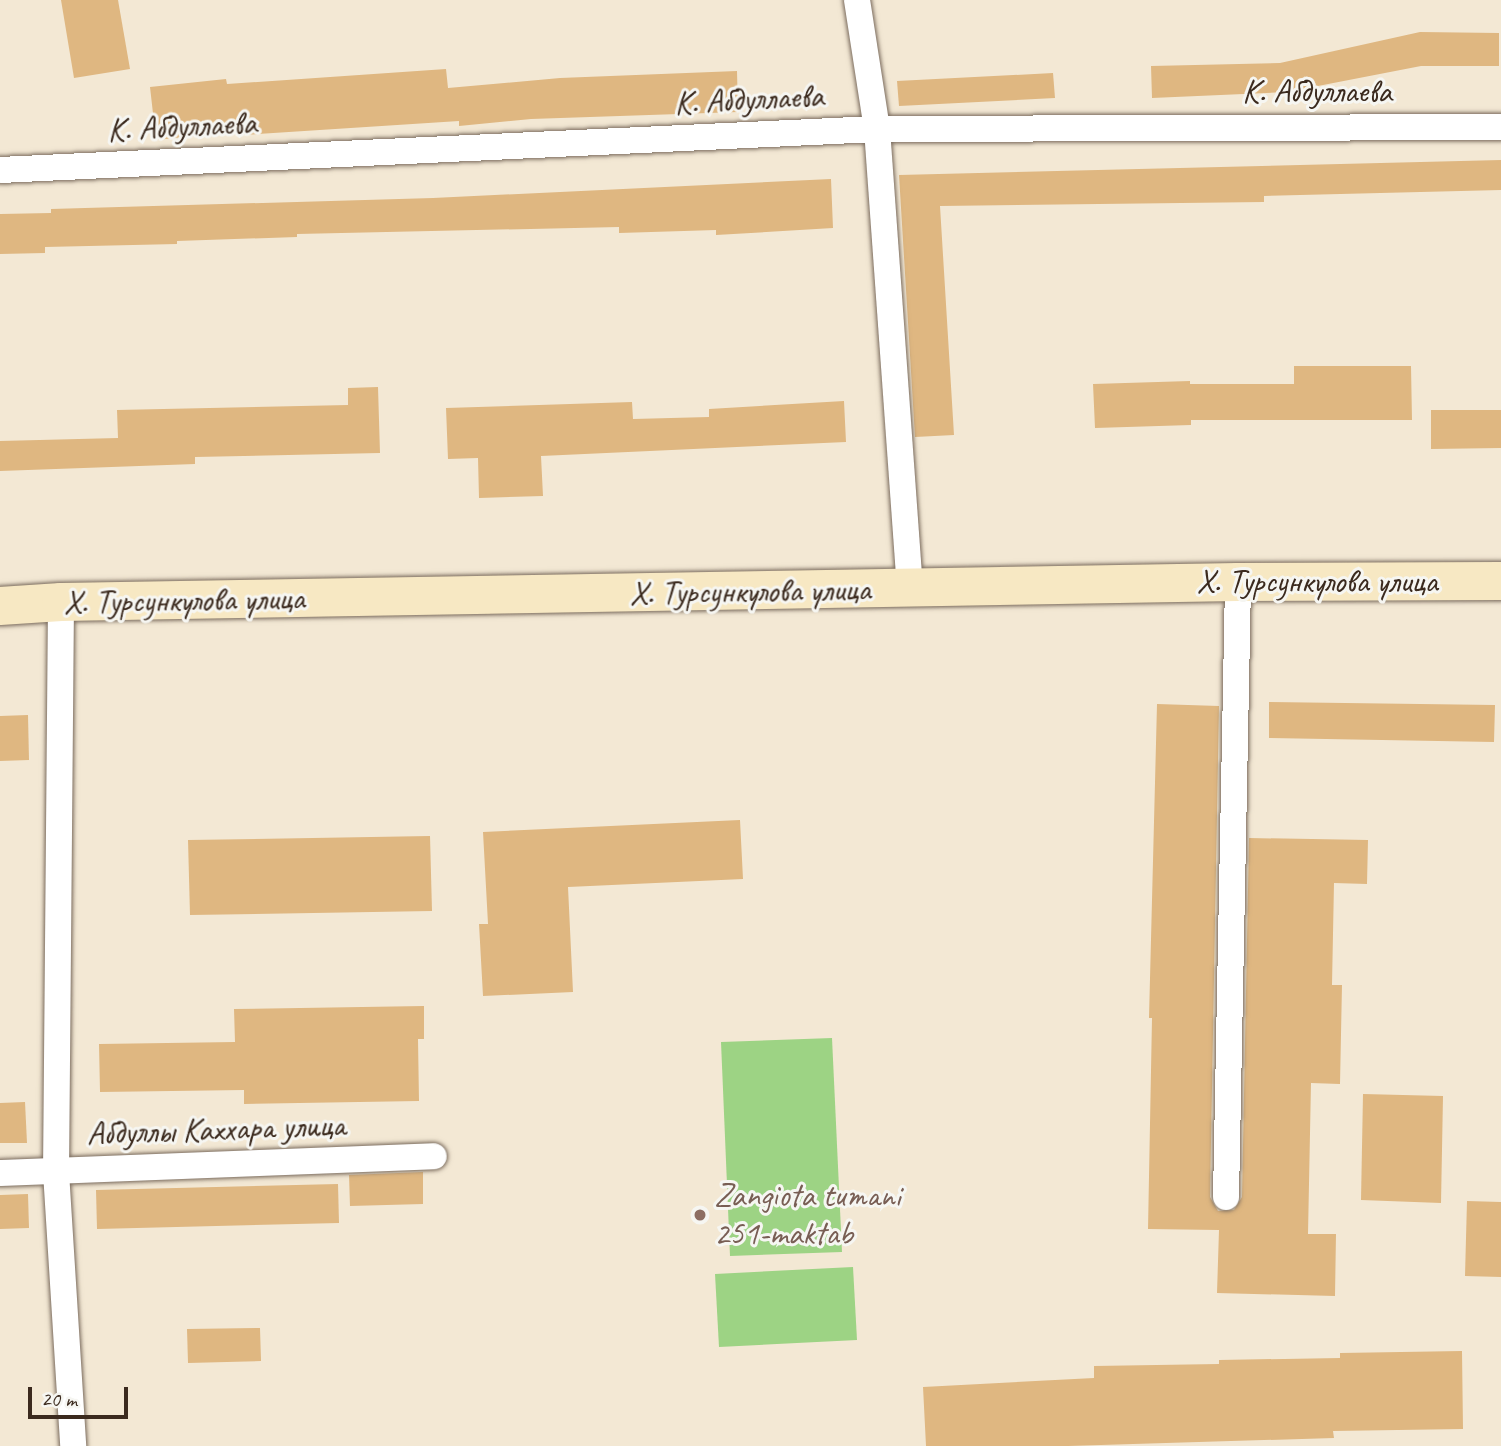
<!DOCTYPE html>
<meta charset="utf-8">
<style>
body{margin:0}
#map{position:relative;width:1501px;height:1446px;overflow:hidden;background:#f3e8d4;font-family:Caveat,sans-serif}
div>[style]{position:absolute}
.green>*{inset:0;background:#9dd384}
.building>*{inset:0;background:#dfb781}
.roads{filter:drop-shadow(0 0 2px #7b6c5e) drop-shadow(0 0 2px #7b6c5e)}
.street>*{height:26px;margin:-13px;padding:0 13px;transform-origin:13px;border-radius:13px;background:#fff}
.secondary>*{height:38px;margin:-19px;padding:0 19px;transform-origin:19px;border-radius:19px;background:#f7e8c3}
.dots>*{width:19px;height:19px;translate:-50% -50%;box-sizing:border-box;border:4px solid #f6f6f2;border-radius:50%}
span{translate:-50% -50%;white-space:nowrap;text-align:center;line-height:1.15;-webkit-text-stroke:6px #f6f6f2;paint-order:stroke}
.street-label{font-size:33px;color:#3b2a1e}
.education-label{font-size:33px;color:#785e54}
.left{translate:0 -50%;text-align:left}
.scale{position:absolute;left:28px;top:1387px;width:100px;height:32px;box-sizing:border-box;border:4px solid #3b2a1e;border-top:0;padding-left:9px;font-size:21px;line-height:24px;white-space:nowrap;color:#3b2a1e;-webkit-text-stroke:5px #f6f6f2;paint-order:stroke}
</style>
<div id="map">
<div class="green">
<i style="clip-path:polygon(832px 1038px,842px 1252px,730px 1256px,721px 1042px)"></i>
<i style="clip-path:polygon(853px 1267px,857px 1340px,719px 1347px,715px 1274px)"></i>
</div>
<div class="building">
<i style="clip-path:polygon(61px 0,118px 0,130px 69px,74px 78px)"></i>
<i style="clip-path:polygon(1420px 32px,1499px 33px,1499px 66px,1421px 66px,1287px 92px,1152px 98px,1151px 66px,1280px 63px)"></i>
<i style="clip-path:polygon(446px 69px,448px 88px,560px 78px,737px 71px,738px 112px,531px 119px,459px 126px,459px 121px,244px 135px,244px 131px,156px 140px,150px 87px,226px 79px,227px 84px)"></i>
<i style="clip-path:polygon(1053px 73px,1055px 98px,899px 106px,897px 81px)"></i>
<i style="clip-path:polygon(1501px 160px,1501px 190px,1264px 196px,1264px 202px,940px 206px,954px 435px,915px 437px,899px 175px)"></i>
<i style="clip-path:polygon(831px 179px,833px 228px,716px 235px,716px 230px,619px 233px,619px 227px,297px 234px,297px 237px,177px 241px,177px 244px,45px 247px,45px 253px,0 254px,0 214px,51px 213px,51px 209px,433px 198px)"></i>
<i style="clip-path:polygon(1294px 366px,1411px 366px,1412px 420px,1191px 420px,1191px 425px,1095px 428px,1093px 384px,1190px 381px,1190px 384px,1294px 384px)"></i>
<i style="clip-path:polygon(378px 387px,380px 453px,195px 457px,195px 464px,0 471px,0 441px,118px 438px,117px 410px,348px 405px,348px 388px)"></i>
<i style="clip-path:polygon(844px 401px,846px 442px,541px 456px,543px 496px,479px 498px,478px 458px,448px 459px,446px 408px,632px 402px,633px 419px,709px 417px,709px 409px)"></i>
<i style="clip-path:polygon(1431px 410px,1501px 410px,1501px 448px,1431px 449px)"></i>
<i style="clip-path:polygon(1269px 702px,1495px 705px,1494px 742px,1269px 738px)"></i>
<i style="clip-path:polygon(1157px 704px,1219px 706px,1210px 1197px,1218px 1211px,1234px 1210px,1242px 1197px,1249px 838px,1368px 840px,1367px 884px,1334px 883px,1332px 985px,1342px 985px,1340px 1084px,1311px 1083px,1308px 1234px,1336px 1234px,1335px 1296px,1217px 1293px,1219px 1230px,1148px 1229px,1152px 1018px,1149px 1018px)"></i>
<i style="clip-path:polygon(28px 715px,29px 760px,0 761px,0 716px)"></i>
<i style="clip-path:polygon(740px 820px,743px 879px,568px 887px,573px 992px,483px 996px,479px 924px,488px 924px,483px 832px)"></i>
<i style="clip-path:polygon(430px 836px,432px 911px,190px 915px,188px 840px)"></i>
<i style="clip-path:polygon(424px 1006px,424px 1039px,418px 1039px,419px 1101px,244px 1104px,244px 1090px,100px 1092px,99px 1044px,235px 1042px,234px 1009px)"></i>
<i style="clip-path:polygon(1363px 1094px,1443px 1096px,1441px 1203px,1361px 1200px)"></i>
<i style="clip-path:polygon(25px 1102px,27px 1143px,0 1143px,0 1103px)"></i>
<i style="clip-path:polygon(423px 1172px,423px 1204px,350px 1206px,349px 1175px)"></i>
<i style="clip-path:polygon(338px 1184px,339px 1223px,97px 1229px,96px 1190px)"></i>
<i style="clip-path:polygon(28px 1194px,29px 1228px,0 1229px,0 1195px)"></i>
<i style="clip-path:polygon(1467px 1201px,1501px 1202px,1501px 1277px,1465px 1276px)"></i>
<i style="clip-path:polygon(260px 1328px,261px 1361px,188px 1363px,187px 1329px)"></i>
<i style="clip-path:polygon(1462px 1351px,1463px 1429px,1333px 1431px,1334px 1438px,1068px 1446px,926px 1446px,923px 1387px,1094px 1378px,1094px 1366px,1219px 1364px,1219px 1360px,1340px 1358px,1340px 1353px)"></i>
</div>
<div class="roads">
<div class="street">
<i style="left:857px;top:0;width:131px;rotate:81.2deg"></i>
<i style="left:877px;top:129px;width:462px;rotate:85.9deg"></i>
<i style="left:0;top:170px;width:878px;rotate:-2.68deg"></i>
<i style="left:877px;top:129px;width:624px;rotate:-0.18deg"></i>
<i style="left:61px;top:602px;width:570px;rotate:90.5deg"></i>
<i style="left:56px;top:1172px;width:275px;rotate:86.4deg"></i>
<i style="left:0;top:1173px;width:434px;rotate:-2.2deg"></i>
<i style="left:1226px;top:1197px;width:615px;rotate:-88.88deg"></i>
</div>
<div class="secondary">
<i style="left:0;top:606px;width:61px;rotate:-3.8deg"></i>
<i style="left:61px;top:602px;width:1177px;rotate:-0.97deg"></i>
<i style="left:1238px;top:582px;width:263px;rotate:-0.2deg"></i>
</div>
</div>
<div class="dots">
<i style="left:700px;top:1215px;background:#8d6e63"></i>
</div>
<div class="street-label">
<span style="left:1317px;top:92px">К. Абдуллаева</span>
<span style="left:749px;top:100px;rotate:-3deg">К. Абдуллаева</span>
<span style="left:182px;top:127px;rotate:-3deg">К. Абдуллаева</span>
<span style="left:1317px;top:582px">Х. Турсункулова улица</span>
<span style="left:750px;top:592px;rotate:-1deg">Х. Турсункулова улица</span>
<span style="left:184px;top:601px;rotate:-1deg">Х. Турсункулова улица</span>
<span style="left:216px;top:1130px;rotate:-2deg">Абдуллы Каххара улица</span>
</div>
<div class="education-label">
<span class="left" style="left:714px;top:1215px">Zangiota tumani<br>251-maktab</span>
</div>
<div class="scale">20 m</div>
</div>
